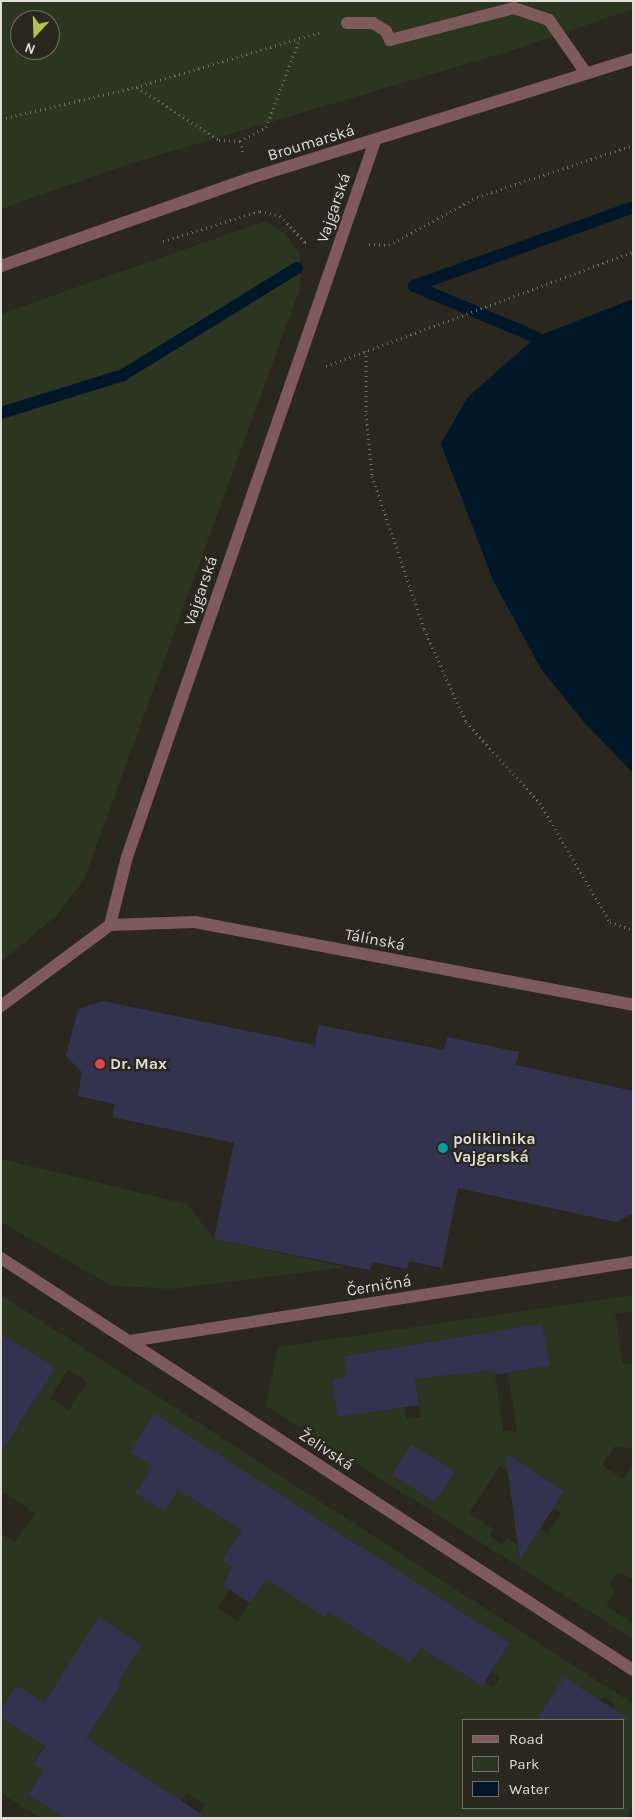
<!DOCTYPE html>
<meta charset="utf-8">
<style>
body{margin:0}
#map{position:relative;width:634px;height:1819px;overflow:hidden;background:#2a271e;font-family:Karla,sans-serif}
div>[style]{position:absolute}
.green>*{inset:0;background:#2a3620}
.water>*{inset:0;background:#001629}
.stream>*{height:12px;margin:-6px;padding:0 6px;transform-origin:6px;border-radius:6px;background:#001629}
.building>*{inset:0;background:#33334f}
.path>*{height:3px;margin-top:-1.5px;transform-origin:0;background:repeating-linear-gradient(90deg,#706e66 0 1px,transparent 0 5px)}
.minor>*{height:12px;margin:-6px;padding:0 6px;transform-origin:6px;border-radius:6px;background:#7f5a5a}
.dots>*{width:14px;height:14px;translate:-50% -50%;box-sizing:border-box;border:2px solid #2a271e;border-radius:50%}
span{translate:-50% -50%;white-space:nowrap;text-align:center;line-height:1.15;-webkit-text-stroke:4.5px #2a271e;paint-order:stroke}
.street-label{font-size:16px;color:#deddd7}
.poi-label{font-size:16px;color:#deddd7;font-weight:700}
.left{translate:0 -50%;text-align:left}
.frame{position:absolute;inset:0;border:2px solid #deddd7;pointer-events:none}
.legend{position:absolute;left:462px;top:1719px;width:162px;height:90px;box-sizing:border-box;background:#2a271e;border:1px solid #727068;margin:0;padding:6px 9px;list-style:none;font-size:15px;color:#deddd7}
.legend li{display:flex;align-items:center;gap:10px;height:25px}
.legend b{width:25px;border:1px solid #727068}
.north{position:absolute;left:10px;top:10px;width:50px;height:50px;box-sizing:border-box;background:#2a271e;border:1px solid #727068;border-radius:50%;rotate:200deg;font-size:14px;font-weight:700;line-height:20px;text-align:center;color:#deddd7}
.north::after{content:'';display:block;margin:auto;width:18px;height:22px;background:#b7c147;clip-path:polygon(50% 0,100% 100%,50% 72%,0 100%)}
</style>
<div id="map">
<div class="green">
<i style="clip-path:polygon(evenodd,1px 1px,633px 1px,633px 9px,513px 50px,126px 165px,1px 209px,1px 1px,20px 20px,50px 20px,50px 50px,20px 50px,20px 20px)"></i>
<i style="clip-path:polygon(265px 221px,285px 233px,300px 255px,300px 288px,84px 880px,56px 916px,1px 962px,1px 314px)"></i>
<i style="clip-path:polygon(1px 1159px,187px 1204px,214px 1239px,347px 1267px,169px 1289px,110px 1285px,1px 1222px)"></i>
<i style="clip-path:polygon(evenodd,1px 1295px,633px 1704px,633px 1802px,628px 1818px,196px 1818px,205px 1805px,186px 1793px,169px 1818px,162px 1788px,119px 1760px,50px 1737px,33px 1763px,44px 1770px,28px 1794px,65px 1818px,40px 1818px,1px 1793px,1px 1718px,40px 1701px,17px 1685px,1px 1709px,1px 1534px,15px 1542px,35px 1514px,4px 1492px,1px 1495px,1px 1431px,20px 1424px,55px 1369px,1px 1334px,1px 1295px,68px 1370px,87px 1382px,69px 1410px,50px 1398px,68px 1370px,1px 1295px,205px 1447px,164px 1512px,135px 1493px,153px 1466px,205px 1447px,1px 1295px,191px 1498px,287px 1499px,260px 1588px,238px 1621px,217px 1608px,230px 1589px,223px 1584px,232px 1567px,222px 1561px,242px 1530px,191px 1498px,1px 1295px,310px 1514px,361px 1546px,344px 1574px,351px 1579px,326px 1618px,267px 1580px,310px 1514px,1px 1295px,393px 1568px,510px 1643px,492px 1671px,500px 1677px,494px 1687px,485px 1682px,482px 1686px,421px 1648px,410px 1663px,355px 1628px,393px 1568px,1px 1295px,99px 1618px,141px 1645px,118px 1682px,121px 1684px,53px 1699px,99px 1618px,1px 1295px,564px 1677px,599px 1699px,605px 1697px,615px 1704px,615px 1710px,620px 1714px,616px 1720px,623px 1720px,623px 1808px,463px 1808px,463px 1720px,536px 1720px,564px 1677px)"></i>
<i style="clip-path:polygon(evenodd,633px 1295px,633px 1311px,615px 1314px,623px 1364px,633px 1363px,633px 1449px,615px 1446px,602px 1465px,623px 1479px,633px 1465px,633px 1579px,618px 1572px,609px 1585px,616px 1590px,606px 1606px,633px 1624px,633px 1639px,266px 1406px,278px 1347px,633px 1295px,542px 1325px,550px 1366px,508px 1373px,517px 1432px,503px 1431px,489px 1334px,542px 1325px,633px 1295px,455px 1339px,461px 1374px,415px 1379px,421px 1417px,406px 1419px,403px 1403px,377px 1411px,338px 1417px,332px 1380px,347px 1377px,344px 1356px,455px 1339px,633px 1295px,411px 1445px,455px 1472px,435px 1502px,392px 1475px,411px 1445px,633px 1295px,500px 1466px,527px 1484px,535px 1472px,564px 1491px,553px 1508px,561px 1513px,548px 1533px,540px 1529px,526px 1550px,507px 1538px,502px 1545px,489px 1536px,493px 1529px,469px 1513px,500px 1466px)"></i>
</div>
<div class="water">
<i style="clip-path:polygon(633px 299px,633px 773px,583px 721px,541px 669px,493px 580px,441px 444px,467px 398px,536px 337px)"></i>
</div>
<div class="stream">
<i style="left:414px;top:286px;width:233px;rotate:-19.8deg"></i>
<i style="left:414px;top:286px;width:132px;rotate:22.7deg"></i>
<i style="left:1px;top:413px;width:128px;rotate:-17.3deg"></i>
<i style="left:123px;top:375px;width:204px;rotate:-31.6deg"></i>
</div>
<div class="building">
<i style="clip-path:polygon(103px 1001px,315px 1045px,319px 1025px,444px 1050px,447px 1037px,519px 1052px,516px 1065px,633px 1091px,633px 1213px,616px 1222px,458px 1188px,442px 1268px,409px 1261px,407px 1269px,373px 1262px,370px 1270px,214px 1239px,234px 1143px,112px 1117px,115px 1104px,78px 1096px,82px 1072px,66px 1056px,78px 1009px)"></i>
<i style="clip-path:polygon(542px 1324px,550px 1366px,495px 1375px,494px 1370px,415px 1379px,419px 1405px,338px 1417px,332px 1379px,347px 1377px,344px 1356px)"></i>
<i style="clip-path:polygon(1px 1334px,56px 1368px,1px 1452px)"></i>
<i style="clip-path:polygon(154px 1413px,510px 1643px,482px 1686px,421px 1648px,410px 1663px,329px 1612px,326px 1618px,266px 1579px,250px 1603px,223px 1585px,232px 1567px,222px 1561px,242px 1530px,178px 1490px,164px 1512px,135px 1493px,153px 1466px,131px 1452px)"></i>
<i style="clip-path:polygon(411px 1444px,455px 1472px,435px 1502px,392px 1475px)"></i>
<i style="clip-path:polygon(505px 1453px,564px 1491px,520px 1560px)"></i>
<i style="clip-path:polygon(99px 1617px,141px 1645px,118px 1682px,122px 1684px,86px 1738px,207px 1818px,65px 1818px,28px 1794px,44px 1770px,33px 1764px,45px 1746px,1px 1718px,1px 1709px,17px 1685px,44px 1703px)"></i>
<i style="clip-path:polygon(564px 1677px,631px 1720px,536px 1720px)"></i>
</div>
<div class="path">
<i style="left:137px;top:87px;width:98px;rotate:32.9deg"></i>
<i style="left:219px;top:140px;width:21px;rotate:3deg"></i>
<i style="left:240px;top:141px;width:30px;rotate:-28deg"></i>
<i style="left:266px;top:127px;width:95px;rotate:-69.1deg"></i>
<i style="left:1px;top:119px;width:139px;rotate:-13.3deg"></i>
<i style="left:136px;top:87px;width:192px;rotate:-16.6deg"></i>
<i style="left:240px;top:141px;width:12px;rotate:76deg"></i>
<i style="left:163px;top:241px;width:102px;rotate:-17.2deg"></i>
<i style="left:260px;top:211px;width:21px;rotate:14deg"></i>
<i style="left:280px;top:216px;width:36px;rotate:46deg"></i>
<i style="left:305px;top:242px;width:5px"></i>
<i style="left:369px;top:244px;width:20px;rotate:3deg"></i>
<i style="left:389px;top:245px;width:100px;rotate:-28.6deg"></i>
<i style="left:477px;top:197px;width:164px;rotate:-18.4deg"></i>
<i style="left:366px;top:351px;width:63px;rotate:90deg"></i>
<i style="left:366px;top:414px;width:62px;rotate:84.5deg"></i>
<i style="left:372px;top:476px;width:162px;rotate:71.2deg"></i>
<i style="left:424px;top:629px;width:102px;rotate:65.7deg"></i>
<i style="left:466px;top:722px;width:110px;rotate:47.6deg"></i>
<i style="left:540px;top:803px;width:138px;rotate:59.5deg"></i>
<i style="left:610px;top:922px;width:24px;rotate:19deg"></i>
<i style="left:326px;top:366px;width:327px;rotate:-20.4deg"></i>
</div>
<div class="minor">
<i style="left:347px;top:23px;width:26px"></i>
<i style="left:373px;top:23px;width:15px;rotate:32deg"></i>
<i style="left:386px;top:31px;width:10px;rotate:66deg"></i>
<i style="left:390px;top:40px;width:128px;rotate:-14.5deg"></i>
<i style="left:514px;top:8px;width:37px;rotate:19deg"></i>
<i style="left:549px;top:20px;width:65px;rotate:55.1deg"></i>
<i style="left:1px;top:266px;width:265px;rotate:-19.4deg"></i>
<i style="left:251px;top:178px;width:400px;rotate:-17.3deg"></i>
<i style="left:110px;top:925px;width:85px;rotate:-2deg"></i>
<i style="left:195px;top:922px;width:446px;rotate:10.7deg"></i>
<i style="left:1px;top:1006px;width:136px;rotate:-36.6deg"></i>
<i style="left:110px;top:925px;width:70px;rotate:-76deg"></i>
<i style="left:127px;top:857px;width:758px;rotate:-70.9deg"></i>
<i style="left:1px;top:1258px;width:754px;rotate:33.1deg"></i>
<i style="left:130px;top:1341px;width:509px;rotate:-8.93deg"></i>
</div>
<div class="dots">
<i style="left:100px;top:1064px;background:#e0444e"></i>
<i style="left:443px;top:1148px;background:#0f9aa8"></i>
</div>
<div class="street-label">
<span style="left:311px;top:143px;rotate:-17deg">Broumarská</span>
<span style="left:334px;top:208px;rotate:-71deg">Vajgarská</span>
<span style="left:201px;top:591px;rotate:-71deg">Vajgarská</span>
<span style="left:375px;top:940px;rotate:11deg">Tálínská</span>
<span style="left:379px;top:1286px;rotate:-9deg">Černičná</span>
<span style="left:326px;top:1450px;rotate:33deg">Želivská</span>
</div>
<div class="poi-label">
<span class="left" style="left:110px;top:1064px">Dr. Max</span>
<span class="left" style="left:453px;top:1148px">poliklinika<br>Vajgarská</span>
</div>
<div class="frame"></div>
<ul class="legend">
<li><b style="height:6px;background:#7f5a5a"></b>Road</li>
<li><b style="height:14px;background:#2a3620"></b>Park</li>
<li><b style="height:14px;background:#001629"></b>Water</li>
</ul>
<div class="north">N</div>
</div>
